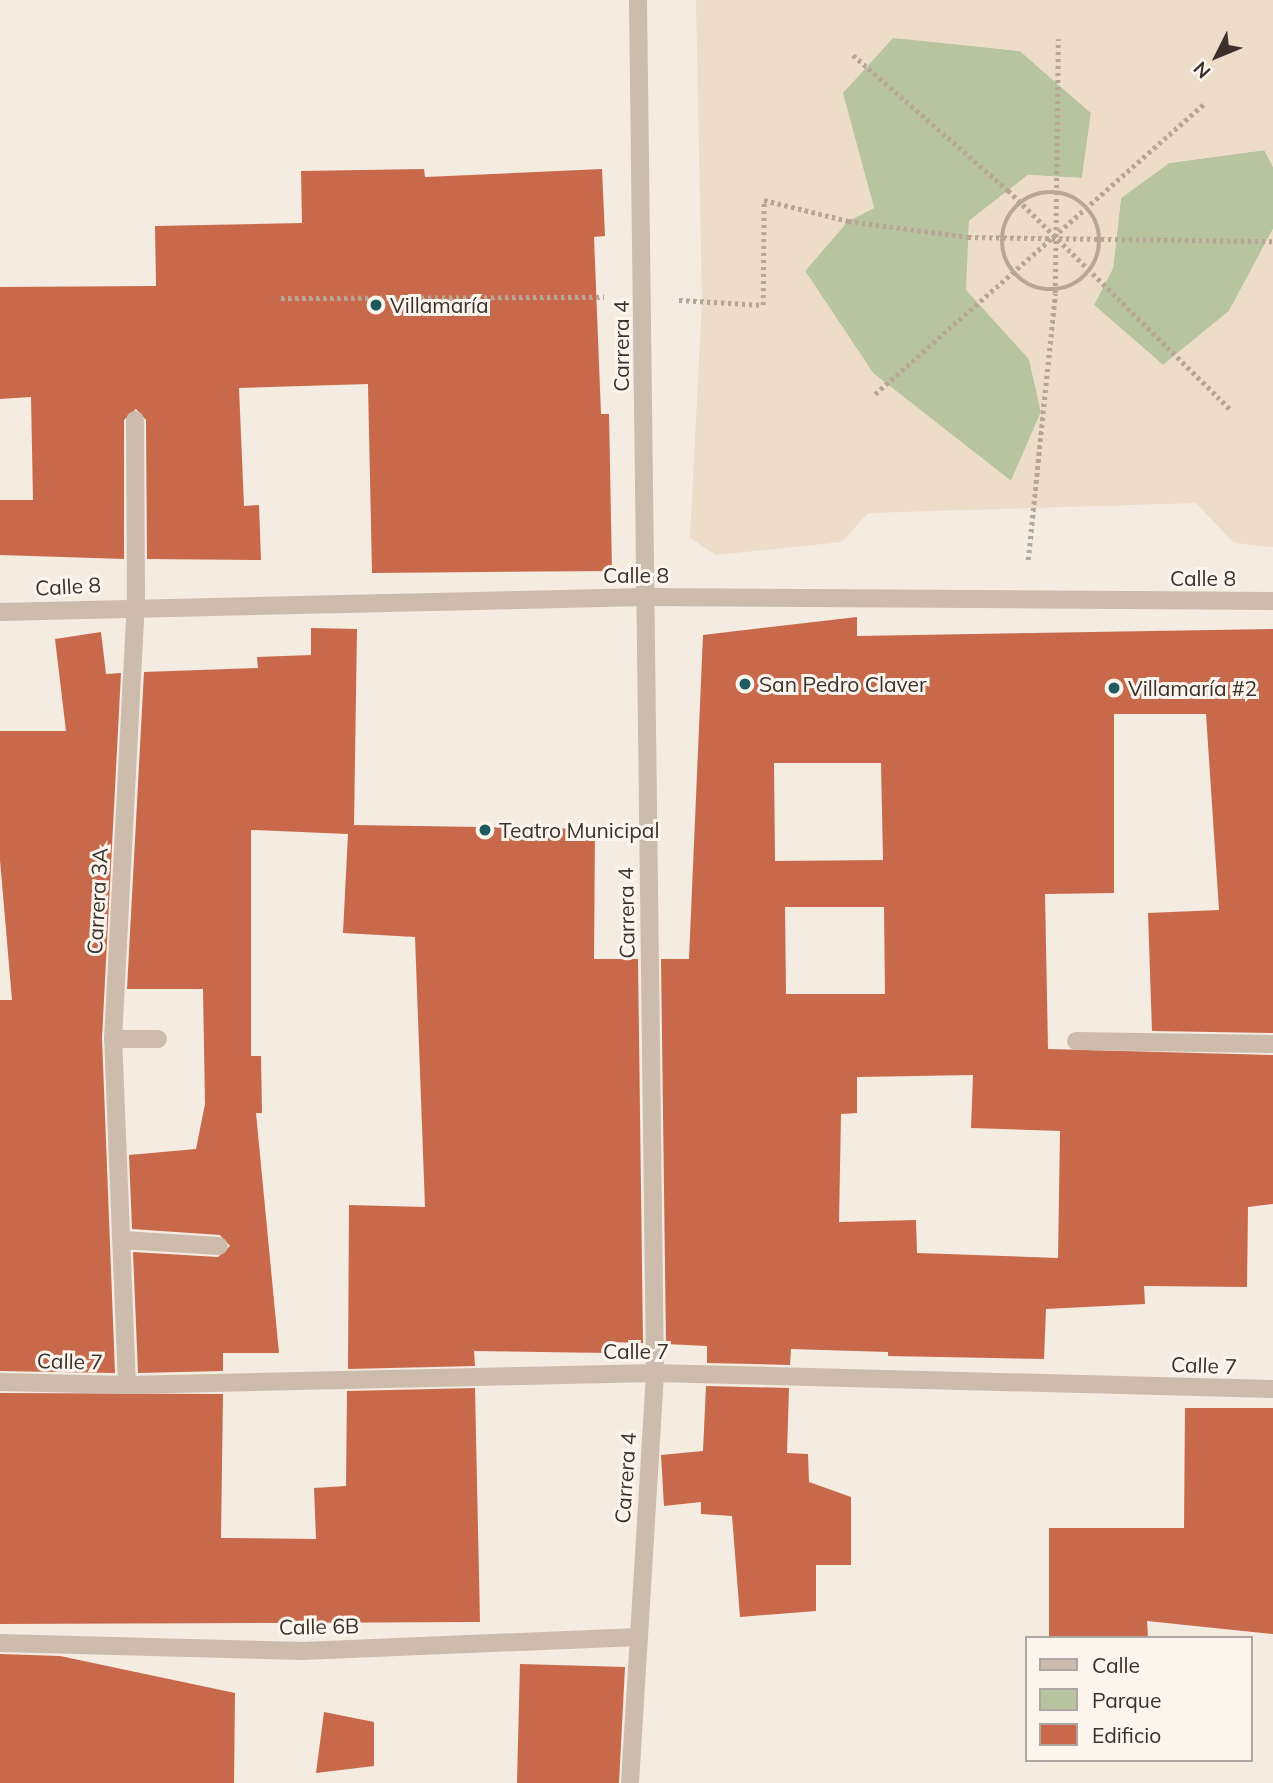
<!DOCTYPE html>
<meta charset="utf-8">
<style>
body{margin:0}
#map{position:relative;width:1273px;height:1783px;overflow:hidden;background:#f4ebe1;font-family:Mulish,sans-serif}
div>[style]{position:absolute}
.green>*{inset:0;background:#b8c4a0}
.plaza>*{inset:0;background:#ecdcc8}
.building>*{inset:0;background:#c8694b}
.path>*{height:4.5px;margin-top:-2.25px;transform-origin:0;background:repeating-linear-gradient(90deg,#b9a596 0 3.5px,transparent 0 7px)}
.path>.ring{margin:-2.25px;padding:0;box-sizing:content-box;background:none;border:4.5px solid #b9a596;border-radius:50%}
.street>*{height:18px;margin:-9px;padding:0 9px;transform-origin:9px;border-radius:9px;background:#cdbbac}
.dots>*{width:19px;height:19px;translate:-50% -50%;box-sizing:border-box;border:4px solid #fbf5ee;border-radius:50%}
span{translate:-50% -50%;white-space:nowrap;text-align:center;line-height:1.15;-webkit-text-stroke:6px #fbf5ee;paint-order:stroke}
.poi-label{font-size:21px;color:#3b302b}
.left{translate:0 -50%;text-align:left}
.street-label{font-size:21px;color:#3b302b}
.legend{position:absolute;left:1025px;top:1636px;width:228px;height:126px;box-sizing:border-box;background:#fbf5ee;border:2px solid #aea6a0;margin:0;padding:9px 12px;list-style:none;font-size:21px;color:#3b302b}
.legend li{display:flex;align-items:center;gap:14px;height:35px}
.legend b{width:35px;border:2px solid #aea6a0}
.north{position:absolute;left:1182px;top:21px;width:70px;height:70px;-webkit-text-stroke:5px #fbf5ee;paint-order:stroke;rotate:227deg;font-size:19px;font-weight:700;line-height:28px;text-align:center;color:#3b302b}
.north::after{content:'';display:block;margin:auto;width:24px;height:32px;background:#3b302b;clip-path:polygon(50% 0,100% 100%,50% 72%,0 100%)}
</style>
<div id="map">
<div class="green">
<i style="clip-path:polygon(893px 37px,1020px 51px,1091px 113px,1082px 178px,1028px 175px,969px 221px,967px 290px,1029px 359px,1041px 412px,1011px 481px,873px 373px,805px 271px,848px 221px,874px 208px,842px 93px)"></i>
<i style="clip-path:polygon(1265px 150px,1273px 167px,1273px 229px,1229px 311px,1163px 365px,1094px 305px,1113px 268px,1121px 198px,1169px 163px)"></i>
</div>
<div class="plaza">
<i style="clip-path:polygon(evenodd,696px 0,1273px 0,1273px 167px,1264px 150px,1169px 163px,1121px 198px,1113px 268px,1094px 305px,1163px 365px,1229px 311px,1273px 229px,1273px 547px,1234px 543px,1196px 503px,868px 513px,842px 542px,716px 555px,690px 538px,702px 302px,696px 0,893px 38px,1020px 51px,1091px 113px,1082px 178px,1028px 175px,969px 221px,966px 290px,1029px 359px,1041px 412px,1011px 481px,873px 373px,805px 271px,848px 221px,874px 208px,843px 93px,893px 38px)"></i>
</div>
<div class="building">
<i style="clip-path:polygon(424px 169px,425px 177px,602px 169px,605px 236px,594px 237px,601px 414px,609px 414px,612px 571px,372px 573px,368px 384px,239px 388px,244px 506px,259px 505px,261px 560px,147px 559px,146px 420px,136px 409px,124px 420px,124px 559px,0 555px,0 500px,33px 500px,31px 397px,0 399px,0 287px,156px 286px,155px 226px,302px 223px,301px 171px)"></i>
<i style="clip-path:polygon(evenodd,857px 617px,857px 636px,1273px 629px,1273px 1033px,1152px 1031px,1148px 913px,1219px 910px,1206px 714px,1114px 714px,1114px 893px,1045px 894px,1048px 1049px,1273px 1055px,1273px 1204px,1248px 1207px,1247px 1287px,1144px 1286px,1145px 1304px,1046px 1309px,1044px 1359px,888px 1356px,888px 1352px,791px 1349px,790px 1365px,707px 1363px,707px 1346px,666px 1344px,661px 959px,689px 959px,703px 635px,857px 617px,774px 763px,881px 763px,883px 860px,775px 861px,774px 763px,857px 617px,785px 907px,884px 907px,885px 994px,786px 994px,785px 907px,857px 617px,973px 1075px,971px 1128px,1060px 1131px,1058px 1258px,917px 1253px,916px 1220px,839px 1222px,841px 1114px,857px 1113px,857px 1077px,973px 1075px)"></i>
<i style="clip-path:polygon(311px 628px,357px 629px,354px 825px,595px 829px,594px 959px,638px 959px,643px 1343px,609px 1342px,609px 1353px,474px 1351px,475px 1366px,348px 1369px,349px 1205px,425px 1207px,415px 937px,343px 933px,348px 834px,251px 830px,251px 1056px,261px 1056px,262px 1113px,256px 1113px,279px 1353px,223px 1353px,223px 1371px,138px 1373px,133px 1252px,218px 1257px,230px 1246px,220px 1235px,132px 1229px,129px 1155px,196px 1149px,205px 1104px,203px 989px,127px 989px,144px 672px,258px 668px,257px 657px,311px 655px)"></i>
<i style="clip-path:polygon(101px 632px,106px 674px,121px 673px,102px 1038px,115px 1373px,0 1371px,0 1000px,12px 1000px,0 860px,0 731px,66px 731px,55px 639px)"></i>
<i style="clip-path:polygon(706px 1386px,789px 1388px,787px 1453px,808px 1454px,809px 1482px,851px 1497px,851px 1565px,816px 1565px,816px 1611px,740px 1617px,732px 1516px,701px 1514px,701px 1502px,664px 1506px,661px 1455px,703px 1451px)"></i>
<i style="clip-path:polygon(475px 1388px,480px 1622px,0 1624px,0 1393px,223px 1394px,221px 1538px,316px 1539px,314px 1488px,346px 1486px,347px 1391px)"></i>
<i style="clip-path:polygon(1185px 1408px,1273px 1408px,1273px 1634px,1147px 1621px,1148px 1638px,1049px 1638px,1049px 1528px,1184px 1528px)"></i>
<i style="clip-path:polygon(0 1654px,60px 1656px,235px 1693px,234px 1783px,0 1783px)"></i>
<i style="clip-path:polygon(520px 1664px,625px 1667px,619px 1783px,517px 1783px)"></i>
<i style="clip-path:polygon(324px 1712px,374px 1722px,374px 1766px,316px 1773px)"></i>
</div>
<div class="path">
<i style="left:853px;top:55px;width:206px;rotate:41.1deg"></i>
<i style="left:1008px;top:190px;width:315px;rotate:44.6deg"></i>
<i class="ring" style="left:1002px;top:192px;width:93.5px;height:93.5px"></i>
<i style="left:281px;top:298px;width:323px;rotate:-0.2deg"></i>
<i style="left:679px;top:300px;width:84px;rotate:3.4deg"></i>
<i style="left:763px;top:305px;width:105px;rotate:-89.5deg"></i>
<i style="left:764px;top:200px;width:87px;rotate:14deg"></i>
<i style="left:848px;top:221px;width:121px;rotate:7.6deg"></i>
<i style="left:968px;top:237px;width:305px;rotate:0.8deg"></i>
<i style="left:875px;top:394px;width:440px;rotate:-41.4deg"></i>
<i style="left:1028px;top:560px;width:268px;rotate:-84.2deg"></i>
<i style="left:1055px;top:293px;width:254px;rotate:-89.3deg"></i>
</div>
<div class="street">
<i style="left:0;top:612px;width:645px;rotate:-1.33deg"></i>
<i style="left:645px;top:597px;width:628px;rotate:0.36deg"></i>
<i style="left:113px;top:1039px;width:45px"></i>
<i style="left:1076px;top:1041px;width:197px;rotate:0.9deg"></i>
<i style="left:123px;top:1240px;width:96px;rotate:3.6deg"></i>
<i style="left:0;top:1382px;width:127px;rotate:1.4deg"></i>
<i style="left:127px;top:1385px;width:528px;rotate:-1.3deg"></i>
<i style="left:655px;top:1373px;width:618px;rotate:1.48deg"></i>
<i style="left:127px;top:1385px;width:346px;rotate:-92.3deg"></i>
<i style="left:113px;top:1039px;width:435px;rotate:-87deg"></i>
<i style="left:136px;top:605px;width:185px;rotate:-90.3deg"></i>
<i style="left:0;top:1643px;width:303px;rotate:1.5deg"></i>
<i style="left:303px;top:1651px;width:336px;rotate:-2.4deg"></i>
<i style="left:630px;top:1783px;width:411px;rotate:-86.5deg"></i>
<i style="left:655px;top:1373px;width:1373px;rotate:-90.71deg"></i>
</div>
<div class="dots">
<i style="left:376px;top:305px;background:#1f5a5e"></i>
<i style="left:745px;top:684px;background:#1f5a5e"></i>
<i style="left:1114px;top:688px;background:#1f5a5e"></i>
<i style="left:485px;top:830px;background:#1f5a5e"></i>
</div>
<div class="poi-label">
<span class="left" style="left:390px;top:305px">Villamaría</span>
<span class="left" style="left:759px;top:684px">San Pedro Claver</span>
<span class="left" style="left:1128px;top:688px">Villamaría #2</span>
<span class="left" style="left:499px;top:830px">Teatro Municipal</span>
</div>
<div class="street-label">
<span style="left:621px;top:346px;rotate:-90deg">Carrera 4</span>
<span style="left:636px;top:575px">Calle 8</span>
<span style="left:1203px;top:578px">Calle 8</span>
<span style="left:68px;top:586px;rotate:-3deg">Calle 8</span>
<span style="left:97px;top:901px;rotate:-87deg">Carrera 3A</span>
<span style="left:626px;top:913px;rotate:-91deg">Carrera 4</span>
<span style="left:636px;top:1351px">Calle 7</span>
<span style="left:70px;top:1361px;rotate:1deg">Calle 7</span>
<span style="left:1204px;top:1365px;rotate:2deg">Calle 7</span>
<span style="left:625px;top:1478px;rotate:-86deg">Carrera 4</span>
<span style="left:319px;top:1626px;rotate:-1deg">Calle 6B</span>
</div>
<ul class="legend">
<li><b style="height:9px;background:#cdbbac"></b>Calle</li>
<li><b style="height:19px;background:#b8c4a0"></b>Parque</li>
<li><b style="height:19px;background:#c8694b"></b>Edificio</li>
</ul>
<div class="north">N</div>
</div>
